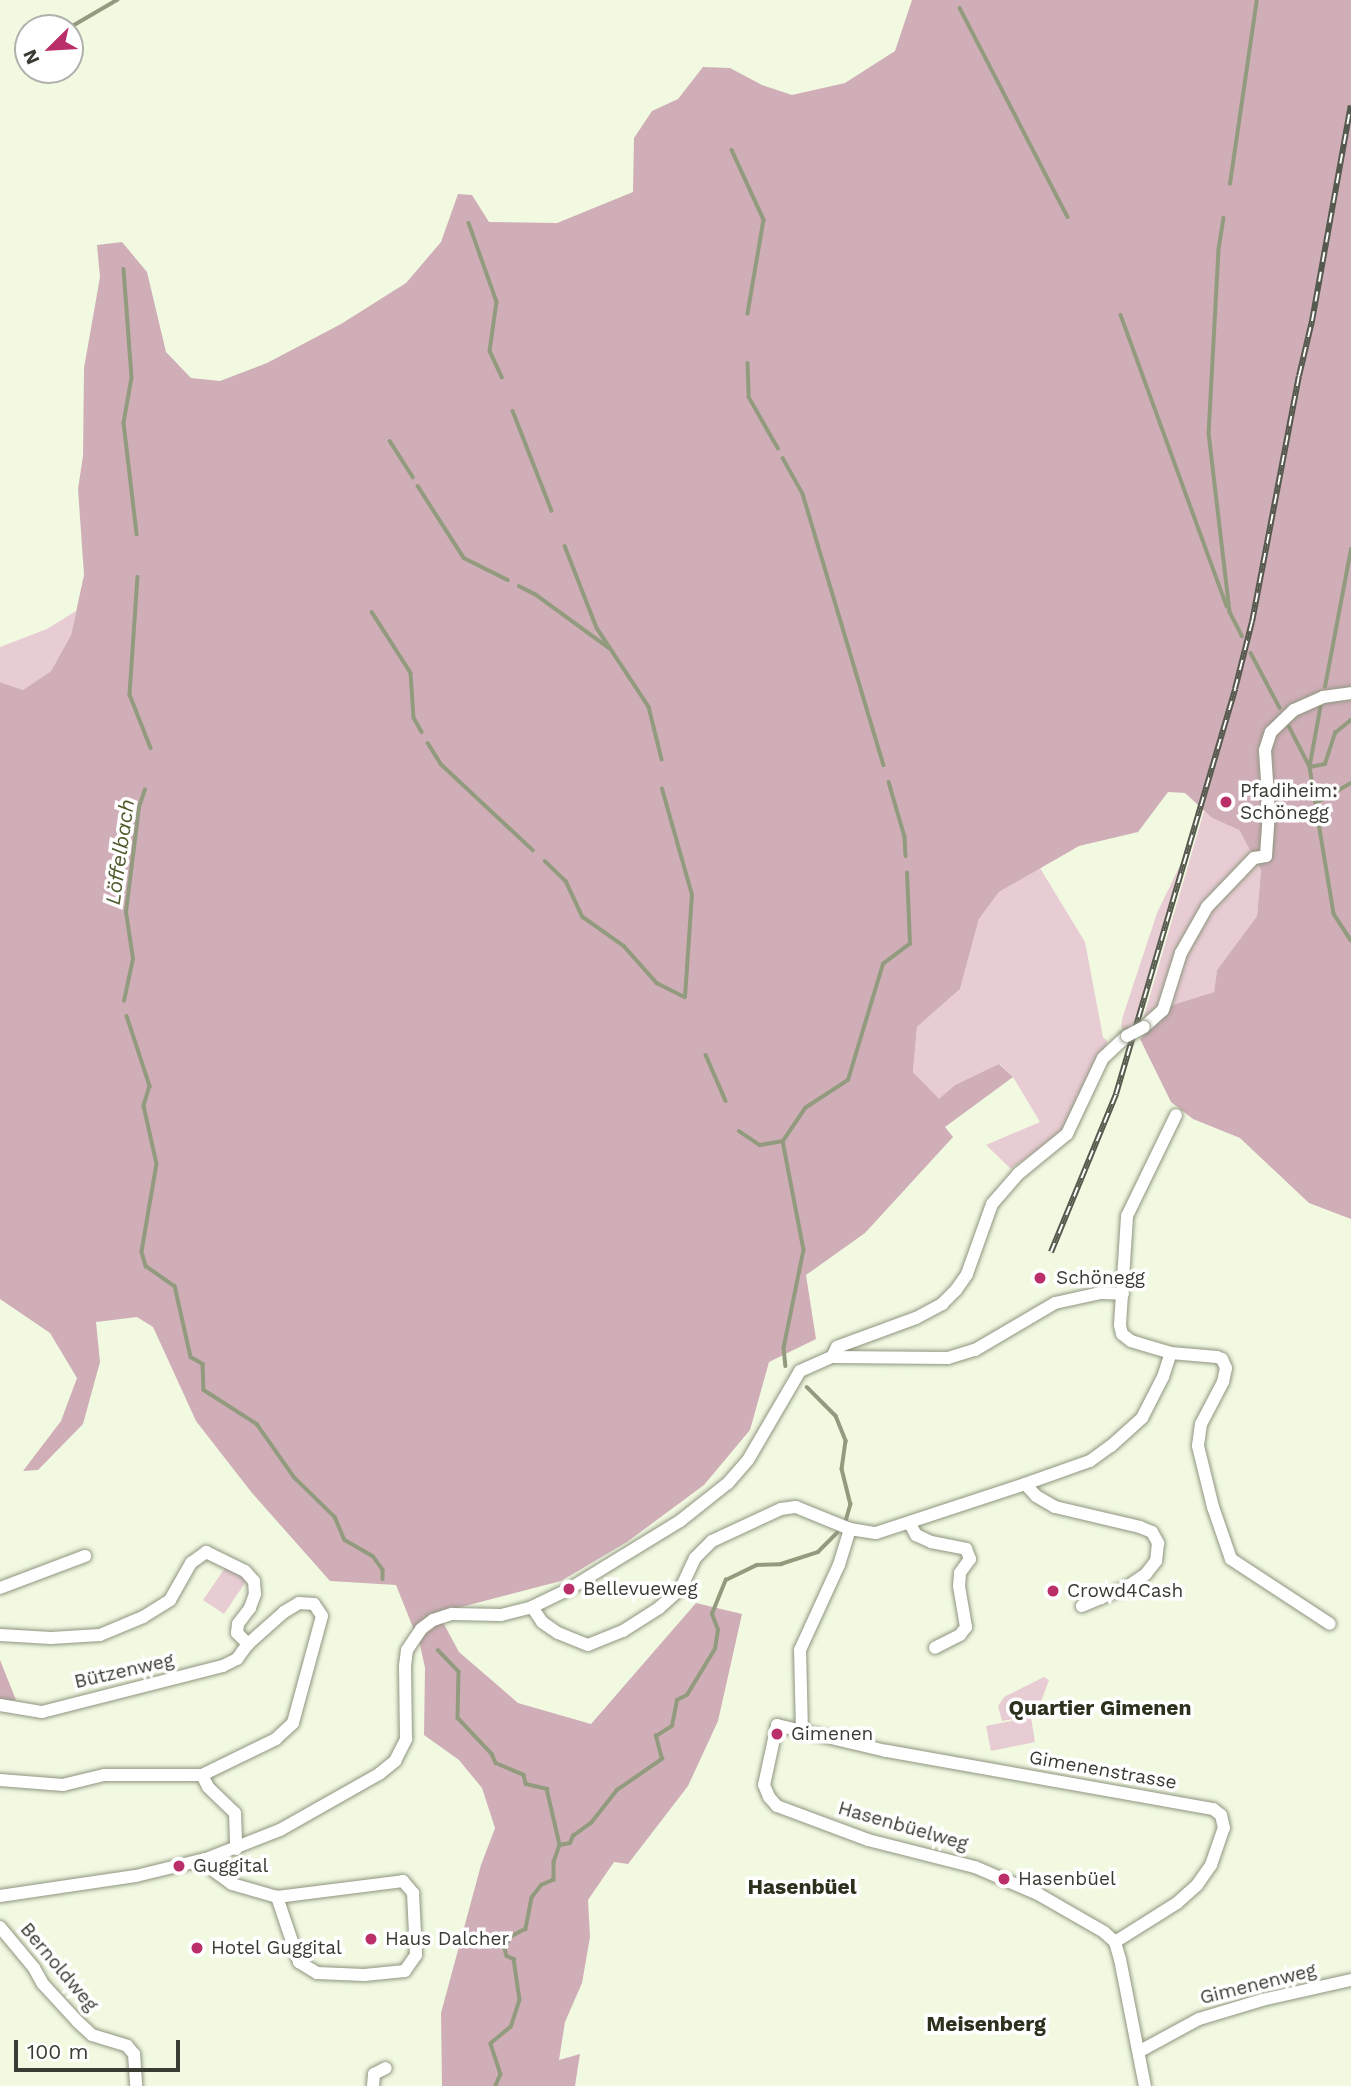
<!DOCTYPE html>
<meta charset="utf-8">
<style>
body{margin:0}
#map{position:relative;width:1351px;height:2086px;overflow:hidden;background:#f1f9e1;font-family:"Work Sans",sans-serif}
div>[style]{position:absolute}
.green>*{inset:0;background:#e8ccd3}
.forest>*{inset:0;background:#d0aeb8}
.stream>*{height:3.5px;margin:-1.75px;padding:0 1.75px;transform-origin:1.75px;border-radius:1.75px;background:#939b7f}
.roads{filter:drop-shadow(0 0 2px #8f9580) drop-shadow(0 0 2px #8f9580)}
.minor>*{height:12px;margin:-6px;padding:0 6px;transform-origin:6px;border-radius:6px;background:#fff}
.rail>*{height:6px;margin-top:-3px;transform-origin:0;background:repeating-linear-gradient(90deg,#fff 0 10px,#565a4e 0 20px);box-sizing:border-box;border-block:2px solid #565a4e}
.bridges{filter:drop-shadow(0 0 2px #8f9580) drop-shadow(0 0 2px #8f9580)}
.minor-bridge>*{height:12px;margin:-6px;padding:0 6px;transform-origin:6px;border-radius:6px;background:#fff}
.dots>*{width:19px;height:19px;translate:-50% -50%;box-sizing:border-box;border:4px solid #fff;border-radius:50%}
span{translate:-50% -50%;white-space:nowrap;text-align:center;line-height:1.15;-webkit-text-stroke:7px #fff;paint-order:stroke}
.poi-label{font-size:19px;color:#393c32}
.left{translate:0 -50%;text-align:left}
.street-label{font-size:19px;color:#393c32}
.water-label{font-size:21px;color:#505c2d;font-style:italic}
.neighbourhood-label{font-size:21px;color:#2c311e;font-weight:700}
.north{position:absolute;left:14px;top:14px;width:70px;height:70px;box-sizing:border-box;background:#fff;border:2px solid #b0b1ad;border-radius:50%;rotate:246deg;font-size:19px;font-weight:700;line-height:28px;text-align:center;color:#393c32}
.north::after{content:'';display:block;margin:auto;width:24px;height:32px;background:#ba2f6a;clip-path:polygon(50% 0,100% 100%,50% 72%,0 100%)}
.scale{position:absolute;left:14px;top:2040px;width:166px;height:32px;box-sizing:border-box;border:4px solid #393c32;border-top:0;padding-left:9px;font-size:21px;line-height:24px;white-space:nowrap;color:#393c32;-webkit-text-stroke:5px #fff;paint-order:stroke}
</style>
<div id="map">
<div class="green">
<i style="clip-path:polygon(76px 611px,71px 635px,51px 671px,23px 690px,0 682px,0 647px,47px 629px)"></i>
<i style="clip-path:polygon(1204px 811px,1212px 818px,1239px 830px,1253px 855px,1218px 892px,1159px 1007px,1142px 1023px)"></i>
<i style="clip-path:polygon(1184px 857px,1134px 1028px,1125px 1033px,1121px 1026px,1123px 1016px,1157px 913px)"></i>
<i style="clip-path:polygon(1256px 861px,1261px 870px,1257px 916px,1217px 970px,1214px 992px,1172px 1005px,1180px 962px,1206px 917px)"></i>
<i style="clip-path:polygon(1040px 868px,1085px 942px,1103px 1037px,1108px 1042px,1063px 1129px,1053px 1139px,1011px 1169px,986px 1145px,1040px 1122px,1013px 1077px,1000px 1064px,955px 1085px,939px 1100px,913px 1072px,917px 1027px,960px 989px,979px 919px,999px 892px)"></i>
<i style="clip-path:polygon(227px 1565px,247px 1580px,224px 1614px,203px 1600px)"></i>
<i style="clip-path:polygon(1044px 1677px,1049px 1680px,1036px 1715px,1002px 1721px,998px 1706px,1004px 1697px)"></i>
<i style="clip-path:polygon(1031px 1717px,1035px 1742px,991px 1751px,986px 1726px)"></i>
</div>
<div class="forest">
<i style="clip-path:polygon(912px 0,1351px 0,1351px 1219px,1309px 1203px,1240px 1138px,1193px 1119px,1171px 1102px,1140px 1039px,1172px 1005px,1214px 992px,1217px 970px,1257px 916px,1261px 870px,1239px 830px,1212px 818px,1185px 793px,1168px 792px,1138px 832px,1079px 846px,999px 892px,979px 919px,960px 989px,917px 1027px,913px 1072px,939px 1099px,955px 1085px,999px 1064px,1013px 1077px,945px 1127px,953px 1137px,865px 1233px,806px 1275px,816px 1339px,769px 1362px,750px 1430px,704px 1485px,627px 1542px,561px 1581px,438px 1613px,459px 1652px,518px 1703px,591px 1724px,696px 1603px,742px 1614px,718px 1721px,688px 1786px,628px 1864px,614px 1862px,588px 1900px,590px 1937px,582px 1983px,565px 2022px,559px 2060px,580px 2054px,575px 2086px,442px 2086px,441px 2013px,481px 1865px,495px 1828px,482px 1788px,459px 1760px,424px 1735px,425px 1668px,420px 1645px,396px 1585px,330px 1581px,252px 1493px,196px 1421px,153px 1327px,137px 1317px,96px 1322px,100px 1362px,83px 1424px,38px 1470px,23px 1471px,61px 1421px,77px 1378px,50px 1333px,0 1299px,0 682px,23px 690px,51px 671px,71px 635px,84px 575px,78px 489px,83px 456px,84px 368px,100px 277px,97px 245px,122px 242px,147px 272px,166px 352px,191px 378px,220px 381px,267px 363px,341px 324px,406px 283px,441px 242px,458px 194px,472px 195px,489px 222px,557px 223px,633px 192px,634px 138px,652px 111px,678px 99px,703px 67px,730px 68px,762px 85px,792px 95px,845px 83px,895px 51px)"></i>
<i style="clip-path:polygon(0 1660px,16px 1700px,0 1702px)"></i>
</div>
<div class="stream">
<i style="left:960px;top:8px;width:235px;rotate:62.7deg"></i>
<i style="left:69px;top:28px;width:56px;rotate:-30.3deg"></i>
<i style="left:732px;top:150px;width:77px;rotate:65.4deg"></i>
<i style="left:764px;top:220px;width:95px;rotate:99.7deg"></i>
<i style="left:1230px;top:184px;width:186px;rotate:-81.7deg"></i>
<i style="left:1224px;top:218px;width:32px;rotate:99deg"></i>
<i style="left:1219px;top:250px;width:183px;rotate:93.1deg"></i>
<i style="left:1209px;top:433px;width:180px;rotate:83.3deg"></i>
<i style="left:1230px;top:612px;width:27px;rotate:63deg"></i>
<i style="left:469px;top:223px;width:84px;rotate:70.5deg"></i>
<i style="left:497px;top:302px;width:49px;rotate:98.1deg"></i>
<i style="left:490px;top:351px;width:29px;rotate:65deg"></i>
<i style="left:124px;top:269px;width:109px;rotate:85.8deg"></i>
<i style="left:132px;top:378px;width:46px;rotate:100.1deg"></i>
<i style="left:124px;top:423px;width:112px;rotate:83.3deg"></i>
<i style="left:1121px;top:315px;width:310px;rotate:70deg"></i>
<i style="left:748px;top:363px;width:34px;rotate:88deg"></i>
<i style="left:749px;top:397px;width:59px;rotate:60.4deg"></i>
<i style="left:513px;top:411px;width:107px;rotate:68.7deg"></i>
<i style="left:390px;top:441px;width:43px;rotate:57.4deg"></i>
<i style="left:783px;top:458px;width:41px;rotate:60.9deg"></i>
<i style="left:803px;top:494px;width:283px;rotate:73.4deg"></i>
<i style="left:418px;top:486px;width:85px;rotate:57.4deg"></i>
<i style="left:464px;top:558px;width:49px;rotate:26.6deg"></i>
<i style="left:565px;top:546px;width:88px;rotate:68.7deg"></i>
<i style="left:597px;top:628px;width:95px;rotate:56.6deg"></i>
<i style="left:649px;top:707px;width:54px;rotate:76deg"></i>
<i style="left:138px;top:577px;width:118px;rotate:93.9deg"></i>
<i style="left:130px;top:695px;width:57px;rotate:68.4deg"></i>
<i style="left:519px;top:586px;width:18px;rotate:27deg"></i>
<i style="left:535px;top:594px;width:92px;rotate:36.1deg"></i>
<i style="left:372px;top:612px;width:72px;rotate:57.4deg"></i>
<i style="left:411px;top:673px;width:45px;rotate:86.2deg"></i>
<i style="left:414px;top:718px;width:16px;rotate:60deg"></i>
<i style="left:1251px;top:653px;width:62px;rotate:62.2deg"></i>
<i style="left:1325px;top:687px;width:140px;rotate:-79.3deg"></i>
<i style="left:1321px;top:707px;width:61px;rotate:100.4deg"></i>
<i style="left:1310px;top:767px;width:15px;rotate:-11deg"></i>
<i style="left:1325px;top:764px;width:33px;rotate:-72deg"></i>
<i style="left:1335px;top:733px;width:21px;rotate:-39deg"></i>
<i style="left:1289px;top:726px;width:46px;rotate:62.9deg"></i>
<i style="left:1310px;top:767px;width:36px;rotate:81deg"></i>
<i style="left:1316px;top:803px;width:40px;rotate:-29.7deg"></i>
<i style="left:428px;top:743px;width:25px;rotate:58deg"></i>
<i style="left:441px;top:764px;width:126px;rotate:43.1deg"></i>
<i style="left:889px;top:782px;width:57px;rotate:73.8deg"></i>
<i style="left:905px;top:837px;width:19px;rotate:87deg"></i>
<i style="left:1317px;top:811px;width:104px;rotate:80.6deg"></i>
<i style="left:1334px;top:914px;width:31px;rotate:57deg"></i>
<i style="left:545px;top:861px;width:29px;rotate:44deg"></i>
<i style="left:566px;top:881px;width:40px;rotate:65deg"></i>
<i style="left:583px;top:917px;width:50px;rotate:35.3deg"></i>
<i style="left:624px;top:946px;width:50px;rotate:48.3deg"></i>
<i style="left:657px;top:983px;width:31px;rotate:27deg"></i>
<i style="left:685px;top:997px;width:102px;rotate:-86.1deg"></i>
<i style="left:692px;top:895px;width:110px;rotate:-105.8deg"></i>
<i style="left:124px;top:1001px;width:43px;rotate:-77.9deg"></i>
<i style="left:133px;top:959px;width:48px;rotate:-98.5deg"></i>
<i style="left:126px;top:912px;width:106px;rotate:-82.9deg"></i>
<i style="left:139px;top:807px;width:18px;rotate:-71deg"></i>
<i style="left:127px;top:1016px;width:74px;rotate:71.8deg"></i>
<i style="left:150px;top:1086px;width:21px;rotate:107deg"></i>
<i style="left:144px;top:1106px;width:59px;rotate:77.4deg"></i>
<i style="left:157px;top:1164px;width:89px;rotate:99.7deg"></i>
<i style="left:142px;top:1252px;width:15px;rotate:74deg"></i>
<i style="left:146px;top:1266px;width:35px;rotate:35deg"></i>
<i style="left:175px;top:1286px;width:73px;rotate:77.3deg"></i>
<i style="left:191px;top:1357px;width:14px;rotate:30deg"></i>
<i style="left:203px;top:1364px;width:26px;rotate:88deg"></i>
<i style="left:204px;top:1390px;width:63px;rotate:32.7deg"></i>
<i style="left:257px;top:1424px;width:66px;rotate:54.9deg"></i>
<i style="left:295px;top:1478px;width:56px;rotate:44.3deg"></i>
<i style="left:335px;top:1517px;width:25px;rotate:67deg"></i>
<i style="left:345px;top:1540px;width:32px;rotate:30deg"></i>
<i style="left:373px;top:1556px;width:17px;rotate:54deg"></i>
<i style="left:383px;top:1570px;width:9px;rotate:90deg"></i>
<i style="left:706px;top:1055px;width:50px;rotate:66.5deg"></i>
<i style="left:739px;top:1131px;width:25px;rotate:34deg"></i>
<i style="left:760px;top:1145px;width:23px;rotate:-10deg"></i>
<i style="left:783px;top:1141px;width:111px;rotate:79.1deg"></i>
<i style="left:804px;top:1250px;width:100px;rotate:101.5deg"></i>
<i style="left:784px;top:1348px;width:18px;rotate:84deg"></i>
<i style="left:783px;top:1141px;width:40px;rotate:-56deg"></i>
<i style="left:805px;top:1108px;width:51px;rotate:-33.1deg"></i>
<i style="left:848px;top:1080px;width:121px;rotate:-73.2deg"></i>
<i style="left:883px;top:964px;width:34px;rotate:-37deg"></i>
<i style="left:910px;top:944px;width:71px;rotate:-92.4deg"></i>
<i style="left:807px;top:1387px;width:41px;rotate:45deg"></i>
<i style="left:836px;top:1416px;width:27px;rotate:68deg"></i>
<i style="left:846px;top:1441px;width:28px;rotate:98deg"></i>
<i style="left:842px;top:1469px;width:36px;rotate:76deg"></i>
<i style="left:851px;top:1504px;width:18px;rotate:106deg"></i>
<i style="left:438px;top:1650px;width:30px;rotate:46deg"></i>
<i style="left:459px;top:1672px;width:46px;rotate:91.2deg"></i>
<i style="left:458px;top:1718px;width:50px;rotate:46.6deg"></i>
<i style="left:492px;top:1754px;width:10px;rotate:66deg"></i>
<i style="left:496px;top:1763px;width:30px;rotate:23deg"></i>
<i style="left:524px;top:1775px;width:9px;rotate:77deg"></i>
<i style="left:526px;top:1784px;width:22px;rotate:13deg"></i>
<i style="left:547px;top:1789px;width:57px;rotate:76.9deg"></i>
<i style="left:560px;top:1845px;width:18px;rotate:109deg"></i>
<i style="left:554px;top:1862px;width:18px;rotate:90deg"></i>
<i style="left:554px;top:1880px;width:13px;rotate:157deg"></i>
<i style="left:542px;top:1885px;width:16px;rotate:128deg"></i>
<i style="left:532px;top:1898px;width:32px;rotate:101deg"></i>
<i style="left:526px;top:1929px;width:17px;rotate:152deg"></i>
<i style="left:511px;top:1937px;width:13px;rotate:117deg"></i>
<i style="left:505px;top:1949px;width:7px;rotate:74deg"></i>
<i style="left:507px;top:1956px;width:8px;rotate:23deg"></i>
<i style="left:514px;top:1959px;width:41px;rotate:81.7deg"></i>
<i style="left:520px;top:2000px;width:28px;rotate:108deg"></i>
<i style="left:511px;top:2027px;width:26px;rotate:140deg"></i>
<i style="left:491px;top:2044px;width:32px;rotate:72deg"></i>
<i style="left:501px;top:2074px;width:13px;rotate:113deg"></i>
<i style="left:560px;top:1845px;width:10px;rotate:-11deg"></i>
<i style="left:570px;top:1843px;width:8px;rotate:-67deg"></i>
<i style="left:573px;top:1836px;width:22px;rotate:-36deg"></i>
<i style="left:591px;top:1823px;width:42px;rotate:-51.8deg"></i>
<i style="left:617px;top:1790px;width:55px;rotate:-34.6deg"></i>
<i style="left:662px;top:1759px;width:24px;rotate:-105deg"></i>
<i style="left:656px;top:1736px;width:19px;rotate:-32deg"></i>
<i style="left:672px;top:1726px;width:26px;rotate:-79deg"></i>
<i style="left:677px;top:1700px;width:11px;rotate:-27deg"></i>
<i style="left:687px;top:1695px;width:54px;rotate:-58.7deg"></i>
<i style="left:715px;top:1649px;width:19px;rotate:-81deg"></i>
<i style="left:718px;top:1630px;width:17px;rotate:-111deg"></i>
<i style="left:712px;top:1614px;width:37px;rotate:-68deg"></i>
<i style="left:726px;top:1580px;width:34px;rotate:-26deg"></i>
<i style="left:757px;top:1565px;width:24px;rotate:-2deg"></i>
<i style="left:781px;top:1564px;width:39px;rotate:-18deg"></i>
<i style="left:818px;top:1552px;width:27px;rotate:-45deg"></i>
</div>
<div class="roads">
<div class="minor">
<i style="left:1144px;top:1027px;width:25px;rotate:-42deg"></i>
<i style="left:1163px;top:1010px;width:60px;rotate:-72.5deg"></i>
<i style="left:1181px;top:953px;width:53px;rotate:-60.5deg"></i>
<i style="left:1207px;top:907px;width:68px;rotate:-46.2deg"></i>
<i style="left:1254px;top:858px;width:12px;rotate:-9deg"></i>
<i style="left:1266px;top:856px;width:45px;rotate:-86.2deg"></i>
<i style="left:1269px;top:811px;width:61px;rotate:-93.8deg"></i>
<i style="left:1265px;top:750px;width:19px;rotate:-72deg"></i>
<i style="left:1271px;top:732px;width:32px;rotate:-44deg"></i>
<i style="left:1294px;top:710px;width:32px;rotate:-24deg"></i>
<i style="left:1323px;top:697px;width:28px;rotate:-8deg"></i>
<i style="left:1171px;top:1353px;width:46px;rotate:5deg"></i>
<i style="left:1217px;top:1357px;width:5px;rotate:22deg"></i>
<i style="left:1222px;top:1359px;width:10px;rotate:66deg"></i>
<i style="left:1226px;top:1368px;width:14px;rotate:102deg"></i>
<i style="left:1223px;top:1382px;width:47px;rotate:117.6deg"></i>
<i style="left:1201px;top:1424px;width:22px;rotate:98deg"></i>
<i style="left:1198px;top:1446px;width:63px;rotate:76.2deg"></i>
<i style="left:1213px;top:1507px;width:55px;rotate:70.9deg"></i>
<i style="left:1231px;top:1559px;width:118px;rotate:33.3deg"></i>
<i style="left:832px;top:1357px;width:11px;rotate:-63deg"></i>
<i style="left:837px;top:1347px;width:84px;rotate:-20.2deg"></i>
<i style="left:916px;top:1318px;width:30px;rotate:-28deg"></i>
<i style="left:942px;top:1304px;width:20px;rotate:-45deg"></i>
<i style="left:956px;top:1290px;width:19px;rotate:-55deg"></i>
<i style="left:967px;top:1274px;width:74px;rotate:-70.3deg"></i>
<i style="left:992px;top:1204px;width:40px;rotate:-49deg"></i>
<i style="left:1018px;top:1174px;width:63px;rotate:-39.2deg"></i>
<i style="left:1067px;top:1134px;width:84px;rotate:-64.7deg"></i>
<i style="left:1103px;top:1058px;width:33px;rotate:-43deg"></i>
<i style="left:1025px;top:1484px;width:69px;rotate:-19.5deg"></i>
<i style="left:1090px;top:1461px;width:26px;rotate:-36deg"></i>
<i style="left:1111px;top:1446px;width:42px;rotate:-42.1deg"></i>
<i style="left:1142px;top:1418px;width:46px;rotate:-62.9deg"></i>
<i style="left:1163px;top:1377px;width:25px;rotate:-72deg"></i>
<i style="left:1171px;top:1353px;width:42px;rotate:-163.3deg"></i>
<i style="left:1131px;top:1341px;width:11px;rotate:-142deg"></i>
<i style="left:1122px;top:1334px;width:9px;rotate:-103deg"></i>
<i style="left:1120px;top:1325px;width:109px;rotate:-86.3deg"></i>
<i style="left:1127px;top:1216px;width:112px;rotate:-64.1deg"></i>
<i style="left:910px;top:1524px;width:13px;rotate:61deg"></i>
<i style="left:916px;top:1535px;width:17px;rotate:25deg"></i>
<i style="left:931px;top:1542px;width:36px;rotate:11deg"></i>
<i style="left:966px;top:1549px;width:11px;rotate:68deg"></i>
<i style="left:970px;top:1559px;width:17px;rotate:126deg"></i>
<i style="left:960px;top:1573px;width:13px;rotate:94deg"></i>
<i style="left:959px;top:1586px;width:42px;rotate:80.3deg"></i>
<i style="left:966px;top:1627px;width:10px;rotate:127deg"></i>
<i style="left:960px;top:1635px;width:28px;rotate:153deg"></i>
<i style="left:0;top:1588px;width:91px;rotate:-20.6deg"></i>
<i style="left:532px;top:1607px;width:18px;rotate:56deg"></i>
<i style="left:542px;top:1622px;width:19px;rotate:35deg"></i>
<i style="left:558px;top:1633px;width:32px;rotate:22deg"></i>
<i style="left:588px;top:1645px;width:38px;rotate:-22deg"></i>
<i style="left:623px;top:1631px;width:43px;rotate:-32.6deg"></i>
<i style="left:659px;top:1608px;width:30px;rotate:-42deg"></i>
<i style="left:681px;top:1588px;width:33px;rotate:-65deg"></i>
<i style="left:695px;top:1558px;width:24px;rotate:-45deg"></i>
<i style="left:712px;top:1541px;width:76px;rotate:-24.9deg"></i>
<i style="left:781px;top:1509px;width:15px;rotate:-8deg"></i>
<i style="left:796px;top:1507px;width:58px;rotate:22.2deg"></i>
<i style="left:850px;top:1529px;width:26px;rotate:9deg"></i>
<i style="left:876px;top:1533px;width:157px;rotate:-18.2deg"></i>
<i style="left:1025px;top:1484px;width:16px;rotate:47deg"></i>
<i style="left:1036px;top:1496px;width:22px;rotate:30deg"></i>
<i style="left:1055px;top:1507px;width:87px;rotate:13.2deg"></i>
<i style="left:1140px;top:1527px;width:13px;rotate:23deg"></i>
<i style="left:1152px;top:1532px;width:13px;rotate:61deg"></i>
<i style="left:1158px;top:1543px;width:18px;rotate:96deg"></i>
<i style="left:1156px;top:1561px;width:16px;rotate:128deg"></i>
<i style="left:1146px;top:1574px;width:23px;rotate:146deg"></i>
<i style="left:1127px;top:1587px;width:49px;rotate:157.1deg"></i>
<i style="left:0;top:1635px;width:51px;rotate:3.4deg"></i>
<i style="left:51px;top:1638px;width:49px;rotate:-3.5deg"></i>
<i style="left:100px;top:1635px;width:47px;rotate:-22.7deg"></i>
<i style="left:143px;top:1617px;width:32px;rotate:-32deg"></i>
<i style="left:170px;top:1600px;width:43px;rotate:-60.4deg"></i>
<i style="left:191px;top:1563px;width:19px;rotate:-36deg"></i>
<i style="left:206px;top:1552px;width:43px;rotate:26deg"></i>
<i style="left:245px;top:1571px;width:13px;rotate:48deg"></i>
<i style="left:254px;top:1581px;width:13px;rotate:86deg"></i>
<i style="left:255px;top:1594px;width:15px;rotate:110deg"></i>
<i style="left:250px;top:1608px;width:20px;rotate:127deg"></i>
<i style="left:238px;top:1624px;width:9px;rotate:96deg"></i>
<i style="left:237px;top:1633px;width:16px;rotate:45deg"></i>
<i style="left:248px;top:1644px;width:48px;rotate:-41.6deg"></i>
<i style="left:284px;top:1612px;width:17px;rotate:-31deg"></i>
<i style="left:299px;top:1603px;width:15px;rotate:4deg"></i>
<i style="left:314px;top:1604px;width:14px;rotate:56deg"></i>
<i style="left:322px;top:1616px;width:111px;rotate:105.2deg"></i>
<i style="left:293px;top:1723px;width:23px;rotate:137deg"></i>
<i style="left:276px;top:1739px;width:82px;rotate:154.1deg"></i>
<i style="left:202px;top:1775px;width:98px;rotate:180deg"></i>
<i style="left:104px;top:1775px;width:42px;rotate:166.3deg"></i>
<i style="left:63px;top:1785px;width:63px;rotate:-175.5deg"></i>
<i style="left:0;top:1705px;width:43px;rotate:9.5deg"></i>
<i style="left:42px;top:1712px;width:187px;rotate:-14.3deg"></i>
<i style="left:223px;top:1666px;width:16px;rotate:-27deg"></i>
<i style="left:237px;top:1659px;width:19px;rotate:-54deg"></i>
<i style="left:802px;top:1731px;width:81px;rotate:-91.4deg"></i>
<i style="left:800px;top:1650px;width:94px;rotate:-65.4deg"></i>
<i style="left:839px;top:1565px;width:38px;rotate:-73deg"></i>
<i style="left:202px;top:1775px;width:13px;rotate:63deg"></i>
<i style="left:208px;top:1787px;width:37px;rotate:44deg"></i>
<i style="left:235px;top:1813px;width:36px;rotate:88deg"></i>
<i style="left:206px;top:1859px;width:14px;rotate:56deg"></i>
<i style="left:214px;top:1871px;width:22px;rotate:36deg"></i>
<i style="left:232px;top:1884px;width:47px;rotate:16.1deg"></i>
<i style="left:277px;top:1897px;width:127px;rotate:-7.2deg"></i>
<i style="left:403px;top:1881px;width:16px;rotate:50deg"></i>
<i style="left:413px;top:1893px;width:62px;rotate:87.2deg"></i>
<i style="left:416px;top:1955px;width:19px;rotate:125deg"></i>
<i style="left:405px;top:1971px;width:41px;rotate:174.4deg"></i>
<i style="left:364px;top:1975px;width:47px;rotate:-177.6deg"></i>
<i style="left:317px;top:1973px;width:21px;rotate:-149deg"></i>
<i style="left:299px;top:1962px;width:69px;rotate:-108.7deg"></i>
<i style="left:0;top:1896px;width:137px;rotate:-8.4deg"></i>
<i style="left:136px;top:1876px;width:72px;rotate:-13.7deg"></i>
<i style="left:206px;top:1859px;width:79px;rotate:-21.4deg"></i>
<i style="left:280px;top:1830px;width:114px;rotate:-29.5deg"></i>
<i style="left:379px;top:1774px;width:21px;rotate:-39deg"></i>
<i style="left:395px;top:1761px;width:25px;rotate:-63deg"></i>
<i style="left:406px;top:1739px;width:73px;rotate:-90.8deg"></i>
<i style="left:405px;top:1666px;width:16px;rotate:-83deg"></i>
<i style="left:407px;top:1650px;width:25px;rotate:-56deg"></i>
<i style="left:421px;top:1629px;width:15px;rotate:-37deg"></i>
<i style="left:433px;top:1620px;width:20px;rotate:-18deg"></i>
<i style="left:452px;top:1614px;width:49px;rotate:1.2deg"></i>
<i style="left:501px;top:1615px;width:32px;rotate:-14deg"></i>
<i style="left:532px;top:1607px;width:41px;rotate:-25.9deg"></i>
<i style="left:569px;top:1589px;width:130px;rotate:-31.5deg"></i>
<i style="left:680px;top:1521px;width:61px;rotate:-38.4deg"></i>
<i style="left:728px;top:1483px;width:30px;rotate:-49deg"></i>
<i style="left:748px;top:1460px;width:103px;rotate:-59.7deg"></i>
<i style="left:800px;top:1371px;width:35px;rotate:-24deg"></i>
<i style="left:832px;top:1357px;width:116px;rotate:0.5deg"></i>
<i style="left:948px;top:1358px;width:28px;rotate:-17deg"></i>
<i style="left:975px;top:1350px;width:93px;rotate:-30.4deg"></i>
<i style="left:1055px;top:1303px;width:46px;rotate:-12.5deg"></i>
<i style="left:1100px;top:1293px;width:23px;rotate:2deg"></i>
<i style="left:0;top:1927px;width:53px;rotate:50.3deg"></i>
<i style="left:34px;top:1968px;width:18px;rotate:61deg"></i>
<i style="left:43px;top:1984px;width:52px;rotate:47.4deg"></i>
<i style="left:78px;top:2022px;width:19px;rotate:43deg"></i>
<i style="left:92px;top:2035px;width:37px;rotate:17deg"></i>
<i style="left:127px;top:2046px;width:11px;rotate:49deg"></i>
<i style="left:134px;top:2054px;width:32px;rotate:86deg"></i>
<i style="left:1115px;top:1942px;width:73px;rotate:-32.2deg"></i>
<i style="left:1177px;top:1903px;width:27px;rotate:-42deg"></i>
<i style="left:1197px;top:1885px;width:24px;rotate:-55deg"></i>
<i style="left:1211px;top:1865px;width:39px;rotate:-71deg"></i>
<i style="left:1224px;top:1828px;width:13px;rotate:-103deg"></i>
<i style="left:1221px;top:1815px;width:10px;rotate:-143deg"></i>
<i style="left:1213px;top:1809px;width:332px;rotate:-169.9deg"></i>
<i style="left:886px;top:1751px;width:112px;rotate:-166.6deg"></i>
<i style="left:777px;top:1725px;width:61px;rotate:102.2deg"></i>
<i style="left:764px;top:1785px;width:13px;rotate:67deg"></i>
<i style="left:769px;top:1797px;width:12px;rotate:48deg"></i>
<i style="left:777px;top:1806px;width:97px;rotate:20.5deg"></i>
<i style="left:868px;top:1840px;width:110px;rotate:14.2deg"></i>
<i style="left:975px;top:1867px;width:69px;rotate:23.2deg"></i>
<i style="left:1038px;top:1894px;width:76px;rotate:29.9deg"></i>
<i style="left:1104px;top:1932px;width:15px;rotate:42deg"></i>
<i style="left:1115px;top:1942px;width:18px;rotate:74deg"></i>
<i style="left:1120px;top:1959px;width:129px;rotate:78.9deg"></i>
<i style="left:1140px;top:2051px;width:67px;rotate:-28.5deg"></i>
<i style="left:1199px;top:2019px;width:66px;rotate:-16.8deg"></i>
<i style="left:1262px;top:2000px;width:91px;rotate:-12.7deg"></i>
<i style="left:373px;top:2086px;width:12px;rotate:-85deg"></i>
<i style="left:374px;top:2074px;width:13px;rotate:-27deg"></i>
</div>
</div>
<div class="rail">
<i style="left:1051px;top:1252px;width:171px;rotate:-67.6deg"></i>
<i style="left:1116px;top:1094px;width:422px;rotate:-73.6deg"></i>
<i style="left:1235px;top:689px;width:69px;rotate:-75.8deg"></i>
<i style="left:1252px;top:622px;width:250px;rotate:-79.2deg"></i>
<i style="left:1299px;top:376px;width:57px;rotate:-76.7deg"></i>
<i style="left:1312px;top:321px;width:219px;rotate:-79.8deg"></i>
</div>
<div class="bridges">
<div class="minor-bridge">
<i style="left:1127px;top:1036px;width:19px;rotate:-28deg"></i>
</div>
</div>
<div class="dots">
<i style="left:1226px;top:802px;background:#ba2f6a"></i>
<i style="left:1040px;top:1278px;background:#ba2f6a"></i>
<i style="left:569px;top:1589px;background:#ba2f6a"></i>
<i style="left:1053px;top:1591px;background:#ba2f6a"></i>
<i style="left:777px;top:1734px;background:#ba2f6a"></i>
<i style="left:179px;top:1866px;background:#ba2f6a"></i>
<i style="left:1004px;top:1879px;background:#ba2f6a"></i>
<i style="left:371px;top:1939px;background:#ba2f6a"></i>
<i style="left:197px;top:1948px;background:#ba2f6a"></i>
</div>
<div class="poi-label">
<span class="left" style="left:1240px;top:802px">Pfadiheim:<br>Schönegg</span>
<span class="left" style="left:1056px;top:1278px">Schönegg</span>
<span class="left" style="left:583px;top:1589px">Bellevueweg</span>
<span class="left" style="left:1067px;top:1591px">Crowd4Cash</span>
<span class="left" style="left:791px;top:1734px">Gimenen</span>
<span class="left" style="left:193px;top:1866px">Guggital</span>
<span class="left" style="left:1018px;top:1879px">Hasenbüel</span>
<span class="left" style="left:385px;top:1939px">Haus Dalcher</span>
<span class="left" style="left:211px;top:1948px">Hotel Guggital</span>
</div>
<div class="street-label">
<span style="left:124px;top:1671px;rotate:-13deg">Bützenweg</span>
<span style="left:1103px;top:1770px;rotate:10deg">Gimenenstrasse</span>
<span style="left:903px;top:1826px;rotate:16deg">Hasenbüelweg</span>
<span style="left:59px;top:1967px;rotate:50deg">Bernoldweg</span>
<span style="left:1258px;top:1984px;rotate:-14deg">Gimenenweg</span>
</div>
<div class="water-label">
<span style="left:120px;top:852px;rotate:-82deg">Löffelbach</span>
</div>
<div class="neighbourhood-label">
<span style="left:1100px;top:1708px">Quartier Gimenen</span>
<span style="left:802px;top:1887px">Hasenbüel</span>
<span style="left:986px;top:2024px">Meisenberg</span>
</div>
<div class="north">N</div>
<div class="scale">100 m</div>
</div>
